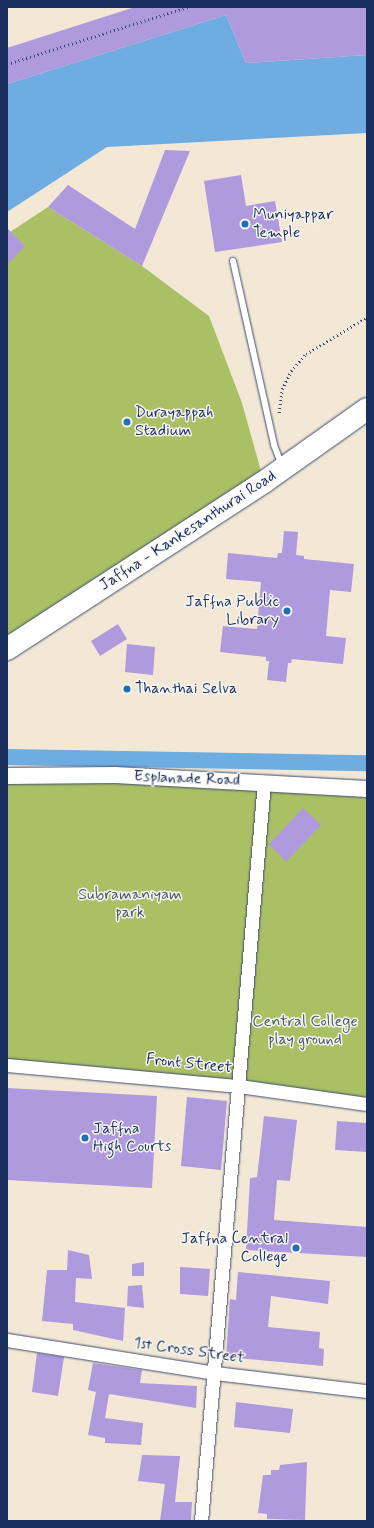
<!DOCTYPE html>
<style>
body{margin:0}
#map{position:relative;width:374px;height:1528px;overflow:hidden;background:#f2e8d5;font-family:Mynerve,sans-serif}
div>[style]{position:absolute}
.green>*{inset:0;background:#aac065}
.water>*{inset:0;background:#6face1}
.canal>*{height:16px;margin:-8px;padding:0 8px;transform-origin:8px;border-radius:8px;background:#6face1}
.building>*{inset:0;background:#b09ade}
.path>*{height:2.5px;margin-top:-1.25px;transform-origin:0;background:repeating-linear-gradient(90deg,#3b4b70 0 1px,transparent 0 4px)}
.roads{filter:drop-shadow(0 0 1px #3b4b70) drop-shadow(0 0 1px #3b4b70)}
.service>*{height:6px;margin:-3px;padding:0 3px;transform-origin:3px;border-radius:3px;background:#fff}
.minor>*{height:13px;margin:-6.5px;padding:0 6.5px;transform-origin:6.5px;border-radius:6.5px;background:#fff}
.tertiary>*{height:16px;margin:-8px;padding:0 8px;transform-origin:8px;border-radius:8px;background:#fff}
.trunk>*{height:22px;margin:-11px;padding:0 11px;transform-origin:11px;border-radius:11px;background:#fff}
.dots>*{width:11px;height:11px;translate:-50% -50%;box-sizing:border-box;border:2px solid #f6f6f2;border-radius:50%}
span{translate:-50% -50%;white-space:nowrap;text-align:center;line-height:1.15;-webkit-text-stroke:3px #f6f6f2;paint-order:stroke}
.poi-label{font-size:16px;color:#1b2f5e}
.left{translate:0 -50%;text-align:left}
.right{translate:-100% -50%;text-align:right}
.street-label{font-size:16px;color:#1b2f5e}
.park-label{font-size:16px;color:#465a60}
.frame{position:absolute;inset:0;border:8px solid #1b2f5e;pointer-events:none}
</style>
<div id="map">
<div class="green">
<i style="clip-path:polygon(48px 207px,142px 266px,209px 316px,242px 403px,264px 482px,7px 649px,7px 234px)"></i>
<i style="clip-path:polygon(7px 776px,367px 789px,367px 1104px,7px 1065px)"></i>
</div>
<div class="water">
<i style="clip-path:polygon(226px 15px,246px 63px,367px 55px,367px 133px,107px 147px,7px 212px,7px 84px)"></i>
</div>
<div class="canal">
<i style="left:7px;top:757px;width:360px;rotate:1deg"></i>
</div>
<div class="building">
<i style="clip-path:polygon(135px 7px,367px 7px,367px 55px,246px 63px,226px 15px,7px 84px,7px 48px)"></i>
<i style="clip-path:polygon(165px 150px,190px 151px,142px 266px,48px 207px,68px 185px,135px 229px)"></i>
<i style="clip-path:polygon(241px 175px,246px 206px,275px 201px,282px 242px,215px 252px,204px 181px)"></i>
<i style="clip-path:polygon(7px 228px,25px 246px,7px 265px)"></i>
<i style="clip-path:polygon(284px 531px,298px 532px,296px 555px,304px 556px,304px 559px,354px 564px,351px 592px,330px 590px,326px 636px,346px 638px,343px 664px,292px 659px,291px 663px,288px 663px,286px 682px,267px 680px,269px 661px,266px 661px,266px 657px,220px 652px,223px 626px,257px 629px,261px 582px,226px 579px,228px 553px,277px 558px,278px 553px,282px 553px)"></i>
<i style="clip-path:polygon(118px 624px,127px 639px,100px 656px,91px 641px)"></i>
<i style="clip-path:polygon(127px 644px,155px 647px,153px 675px,125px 672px)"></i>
<i style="clip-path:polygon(303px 808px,321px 825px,286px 862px,269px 844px)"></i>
<i style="clip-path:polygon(7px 1088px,157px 1096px,152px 1188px,7px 1180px)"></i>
<i style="clip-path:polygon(187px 1097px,227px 1101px,221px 1170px,181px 1166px)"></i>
<i style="clip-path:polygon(264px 1116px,297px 1120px,290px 1181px,277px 1180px,274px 1220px,367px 1227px,367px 1257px,246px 1250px,250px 1178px,257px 1177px)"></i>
<i style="clip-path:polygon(337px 1121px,367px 1123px,367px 1152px,335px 1150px)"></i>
<i style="clip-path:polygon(68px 1250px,89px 1255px,92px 1279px,76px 1278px,75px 1302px,125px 1308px,123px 1341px,73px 1330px,73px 1324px,42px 1321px,47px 1270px,67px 1270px)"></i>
<i style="clip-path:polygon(144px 1262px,144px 1276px,132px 1276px,132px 1264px)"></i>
<i style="clip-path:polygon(180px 1267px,210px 1269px,208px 1296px,180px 1294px)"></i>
<i style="clip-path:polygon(238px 1272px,330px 1281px,328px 1304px,271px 1296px,268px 1327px,320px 1332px,319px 1348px,324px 1349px,323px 1366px,226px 1357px,230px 1299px,236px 1300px)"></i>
<i style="clip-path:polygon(142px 1285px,144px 1308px,127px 1306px,128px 1286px)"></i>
<i style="clip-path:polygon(37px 1353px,64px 1357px,58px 1396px,32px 1392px)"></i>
<i style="clip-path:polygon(93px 1363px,142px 1370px,140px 1383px,197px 1386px,196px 1408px,109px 1394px,105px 1418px,143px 1423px,141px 1445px,105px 1443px,105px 1438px,88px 1435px,96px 1392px,88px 1390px)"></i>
<i style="clip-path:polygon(236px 1402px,293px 1409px,290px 1433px,234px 1427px)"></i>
<i style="clip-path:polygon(142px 1455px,180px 1456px,175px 1502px,192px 1502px,191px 1521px,160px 1521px,165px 1484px,138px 1481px)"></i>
<i style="clip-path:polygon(307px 1462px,305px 1520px,267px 1519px,267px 1514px,258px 1513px,263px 1475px,271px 1475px,271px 1470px,279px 1470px,280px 1465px)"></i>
</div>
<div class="path">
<i style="left:7px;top:64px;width:190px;rotate:-17.5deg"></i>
<i style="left:279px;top:413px;width:24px;rotate:-83deg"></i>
<i style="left:282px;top:389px;width:20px;rotate:-63deg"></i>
<i style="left:291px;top:371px;width:23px;rotate:-49deg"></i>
<i style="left:306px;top:354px;width:71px;rotate:-31.2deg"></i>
</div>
<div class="roads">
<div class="service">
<i style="left:233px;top:261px;width:189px;rotate:77.4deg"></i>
<i style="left:274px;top:445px;width:22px;rotate:69deg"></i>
</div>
<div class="minor">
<i style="left:7px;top:1065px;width:233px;rotate:5.2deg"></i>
<i style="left:239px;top:1086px;width:129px;rotate:8deg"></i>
<i style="left:7px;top:1340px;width:211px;rotate:9deg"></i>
<i style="left:215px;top:1373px;width:153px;rotate:6.8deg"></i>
<i style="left:201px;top:1521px;width:742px;rotate:-85.13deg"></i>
</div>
<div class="tertiary">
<i style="left:7px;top:776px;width:108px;rotate:-0.5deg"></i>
<i style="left:115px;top:775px;width:252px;rotate:3.2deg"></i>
</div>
<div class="trunk">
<i style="left:7px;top:649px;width:306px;rotate:-33deg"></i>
<i style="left:264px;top:482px;width:126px;rotate:-35.3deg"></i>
</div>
</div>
<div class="dots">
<i style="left:245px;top:224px;background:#1f6fb2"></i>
<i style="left:127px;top:422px;background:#1f6fb2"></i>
<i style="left:287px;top:611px;background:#1f6fb2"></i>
<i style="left:127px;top:689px;background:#1f6fb2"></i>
<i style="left:85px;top:1138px;background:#1f6fb2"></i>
<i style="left:296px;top:1248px;background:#1f6fb2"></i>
</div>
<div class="poi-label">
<span class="left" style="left:253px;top:224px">Muniyappar<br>Temple</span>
<span class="left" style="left:135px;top:422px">Durayappah<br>Stadium</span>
<span class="right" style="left:279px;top:611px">Jaffna Public<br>Library</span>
<span class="left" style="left:135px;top:689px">Thanthai Selva</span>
<span class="left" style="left:93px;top:1138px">Jaffna<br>High Courts</span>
<span class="right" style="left:288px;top:1248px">Jaffna Central<br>College</span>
</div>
<div class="street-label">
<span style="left:188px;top:531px;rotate:-33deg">Jaffna - Kankesanthurai Road</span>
<span style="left:187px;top:779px;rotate:2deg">Esplanade Road</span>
<span style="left:189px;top:1064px;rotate:6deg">Front Street</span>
<span style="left:189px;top:1351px;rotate:8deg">1st Cross Street</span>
</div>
<div class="park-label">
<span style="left:130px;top:904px">Subramaniyam<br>park</span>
<span style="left:305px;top:1031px">Central College<br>play ground</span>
</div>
<div class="frame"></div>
</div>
